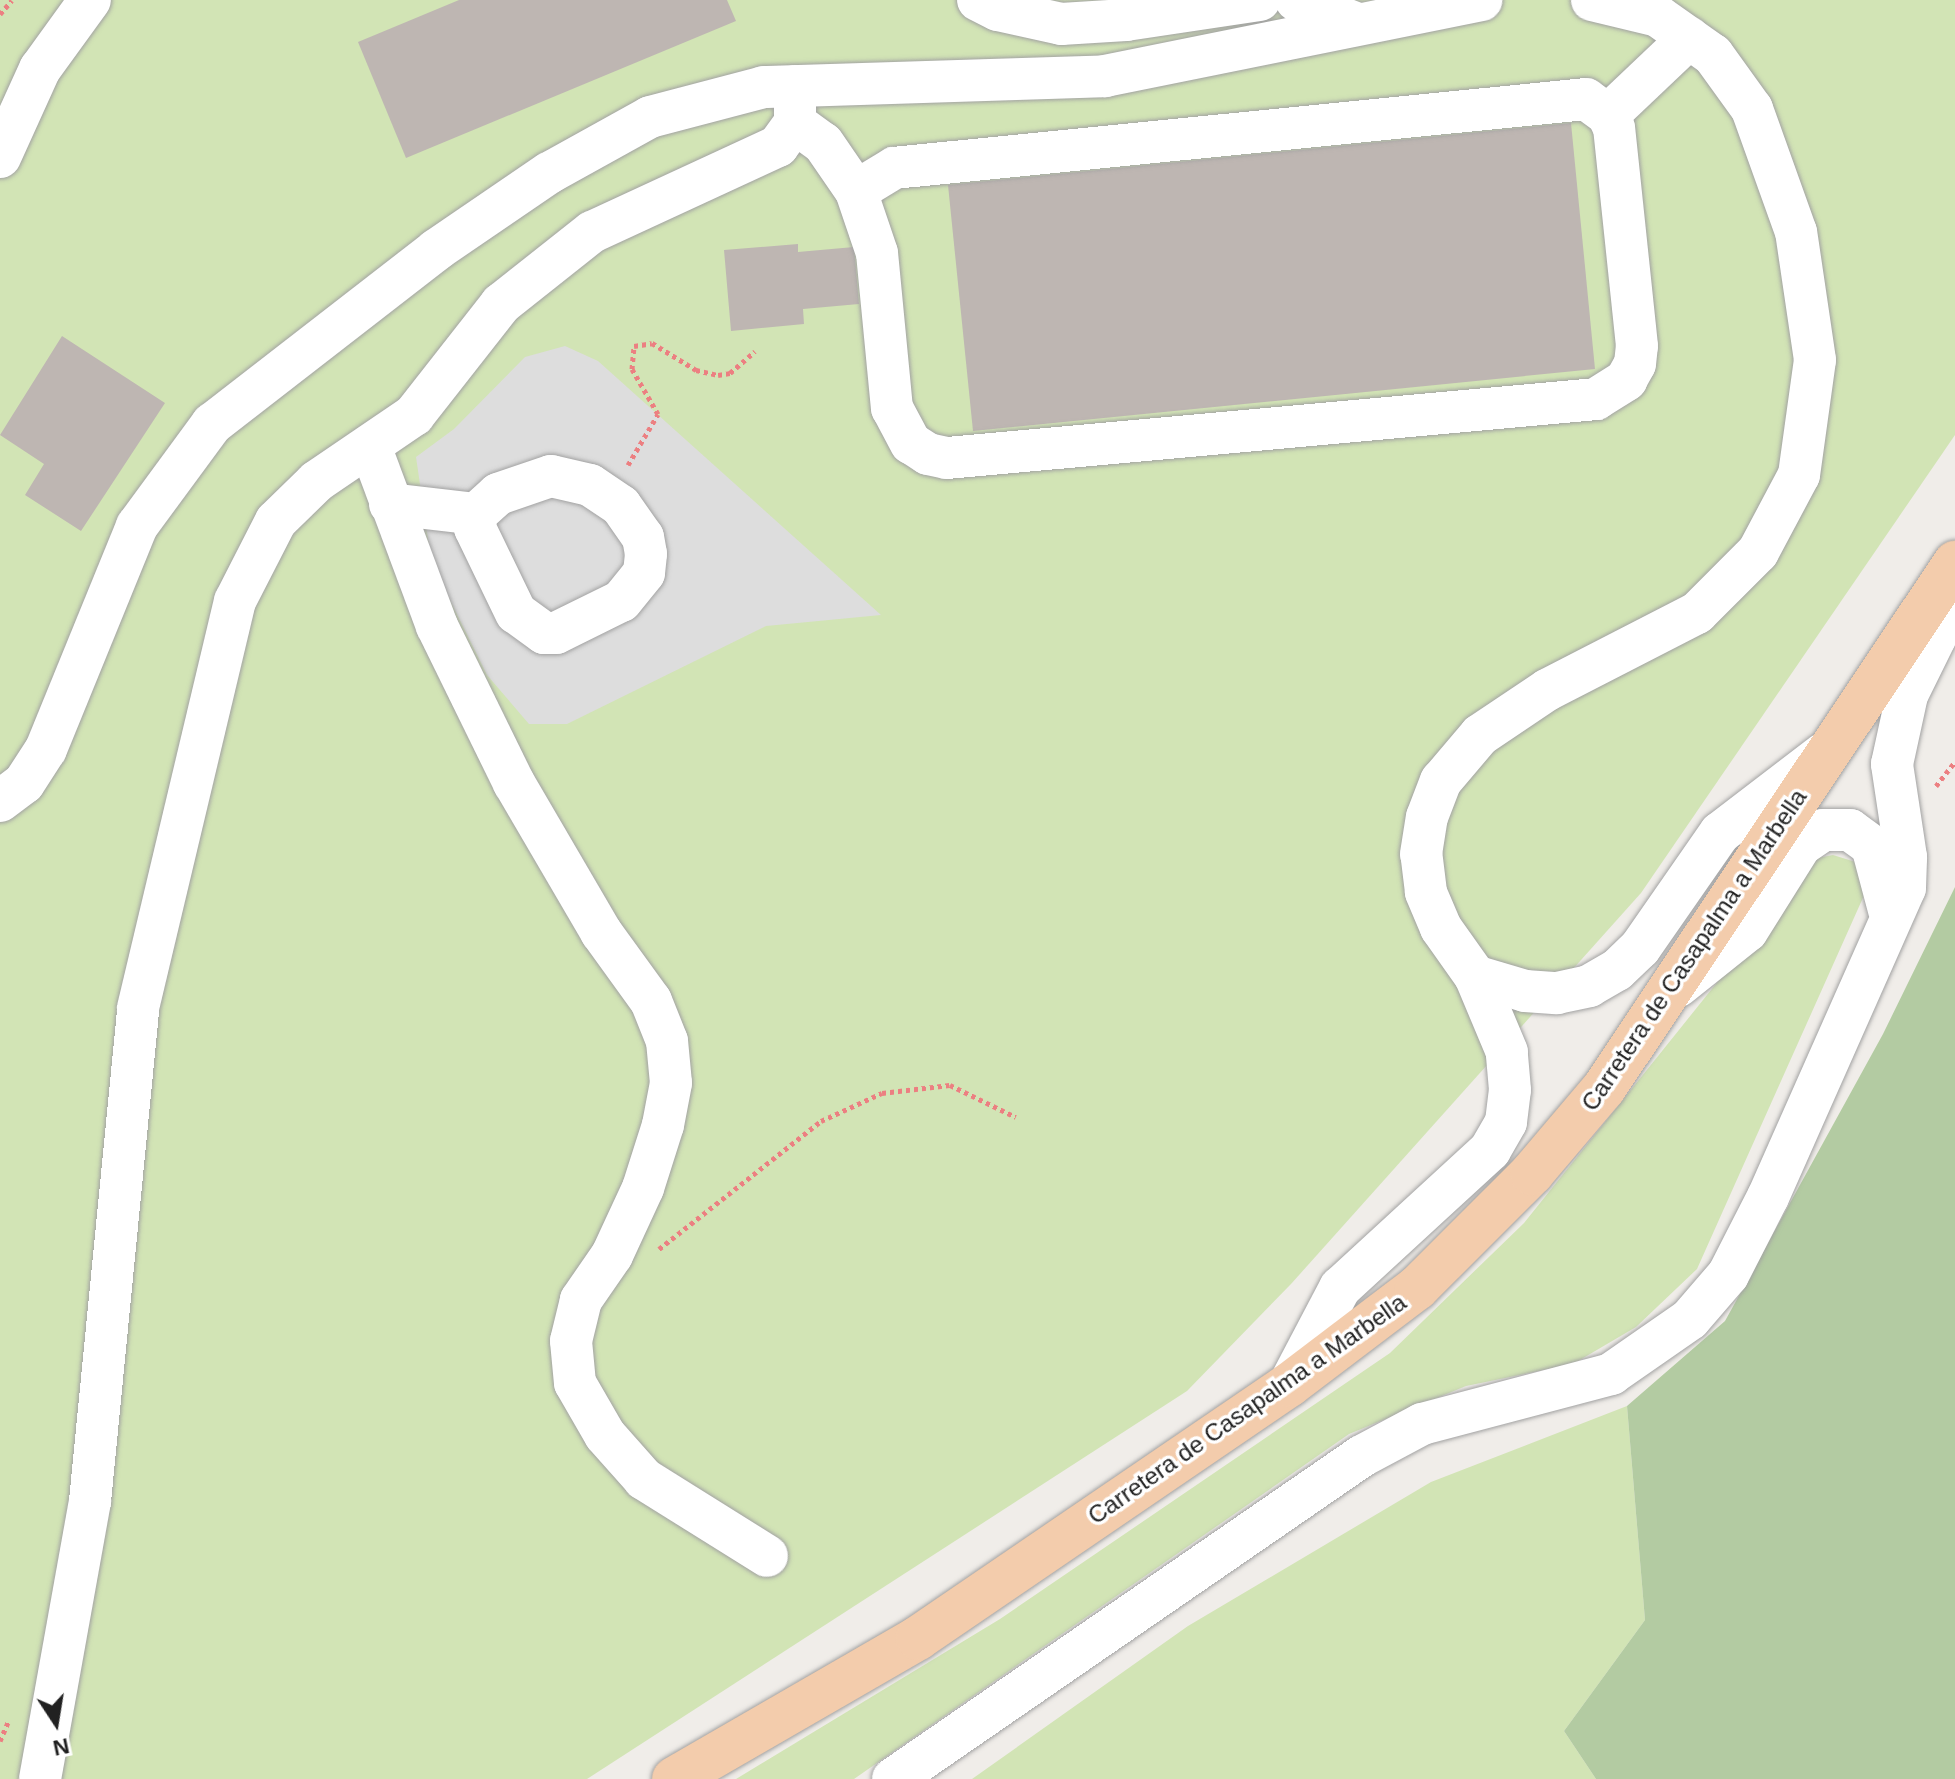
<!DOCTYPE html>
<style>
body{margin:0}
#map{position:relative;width:1955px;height:1779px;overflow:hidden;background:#f0ede9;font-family:Arial,sans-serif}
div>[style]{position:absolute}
.grass>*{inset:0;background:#d2e4b5}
.forest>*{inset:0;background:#b3cba2}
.parking>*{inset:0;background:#ddd}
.building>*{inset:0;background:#beb6b2}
.path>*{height:5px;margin-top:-2.5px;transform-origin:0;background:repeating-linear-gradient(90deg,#ec7f81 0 4px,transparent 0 8px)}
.roads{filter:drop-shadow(0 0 2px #a2a2a2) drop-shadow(0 0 2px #a2a2a2)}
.minor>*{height:42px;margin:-21px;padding:0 21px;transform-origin:21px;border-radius:21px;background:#fff}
.major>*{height:44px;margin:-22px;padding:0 22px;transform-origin:22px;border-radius:22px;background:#f3ccac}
span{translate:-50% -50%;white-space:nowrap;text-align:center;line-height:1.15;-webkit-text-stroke:7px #fff;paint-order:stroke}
.street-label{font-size:24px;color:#212121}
.north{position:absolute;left:16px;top:1683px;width:80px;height:80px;-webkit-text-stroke:6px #fff;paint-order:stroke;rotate:168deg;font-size:22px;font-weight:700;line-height:32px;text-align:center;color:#212121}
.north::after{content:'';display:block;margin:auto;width:28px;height:36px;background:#212121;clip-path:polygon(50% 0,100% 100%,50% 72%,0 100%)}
</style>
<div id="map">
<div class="grass">
<i style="clip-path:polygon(0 0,1955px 0,1955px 435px,1641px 893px,1291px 1284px,1187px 1391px,587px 1779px,0 1779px)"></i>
<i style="clip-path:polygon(1833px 855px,1862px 864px,1866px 891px,1697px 1269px,1636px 1327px,1573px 1364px,1466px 1386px,1349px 1434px,854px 1779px,736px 1779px,1000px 1619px,1390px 1353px,1524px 1223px,1817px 858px)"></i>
<i style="clip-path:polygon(1627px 1406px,1645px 1620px,1564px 1731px,1596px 1779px,972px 1779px,1188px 1626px,1431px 1482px)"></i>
</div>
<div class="forest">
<i style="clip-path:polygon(1955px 887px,1955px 1779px,1596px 1779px,1564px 1731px,1645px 1620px,1627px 1406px,1725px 1321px,1883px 1034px)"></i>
</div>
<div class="parking">
<i style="clip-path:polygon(565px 346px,598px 361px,881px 615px,766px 626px,567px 724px,529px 724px,487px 675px,445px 590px,429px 546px,416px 457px,454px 429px,525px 357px)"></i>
</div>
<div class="building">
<i style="clip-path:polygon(459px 0,727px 0,736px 21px,406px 158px,358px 42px)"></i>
<i style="clip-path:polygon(1571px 123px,1595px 369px,973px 431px,948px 185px)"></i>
<i style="clip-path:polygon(798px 244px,798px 252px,854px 247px,859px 304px,803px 309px,804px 324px,731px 331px,724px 250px)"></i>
<i style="clip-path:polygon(62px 336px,165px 403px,81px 531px,25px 495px,44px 464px,0 435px)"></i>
</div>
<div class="path">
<i style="left:0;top:14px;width:18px;rotate:-49deg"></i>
<i style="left:628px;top:465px;width:59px;rotate:-59.5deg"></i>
<i style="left:658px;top:414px;width:52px;rotate:-120deg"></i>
<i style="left:632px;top:369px;width:23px;rotate:-85deg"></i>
<i style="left:634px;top:346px;width:18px;rotate:-9deg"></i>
<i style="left:652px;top:343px;width:52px;rotate:31.5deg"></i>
<i style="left:696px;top:370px;width:23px;rotate:13deg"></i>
<i style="left:718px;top:375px;width:12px;rotate:-9deg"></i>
<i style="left:730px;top:373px;width:33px;rotate:-41deg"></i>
<i style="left:1936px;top:786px;width:31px;rotate:-52deg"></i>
<i style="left:659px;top:1249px;width:206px;rotate:-38.3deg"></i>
<i style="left:821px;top:1121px;width:67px;rotate:-24.7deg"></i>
<i style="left:882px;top:1093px;width:68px;rotate:-6.7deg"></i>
<i style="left:950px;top:1085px;width:73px;rotate:25.9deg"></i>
<i style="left:0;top:1741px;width:21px;rotate:-67deg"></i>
</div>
<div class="roads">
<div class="minor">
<i style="left:978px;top:0;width:22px;rotate:27deg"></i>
<i style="left:998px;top:10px;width:65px;rotate:12.5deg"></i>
<i style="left:1061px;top:24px;width:65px;rotate:-3.5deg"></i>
<i style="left:1126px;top:20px;width:135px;rotate:-8.5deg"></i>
<i style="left:1296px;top:0;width:66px;rotate:21.2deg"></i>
<i style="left:1608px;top:115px;width:112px;rotate:-43.5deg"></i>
<i style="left:795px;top:123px;width:34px;rotate:36deg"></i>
<i style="left:823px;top:143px;width:58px;rotate:55.5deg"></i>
<i style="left:856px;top:191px;width:65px;rotate:71.3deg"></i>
<i style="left:877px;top:253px;width:156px;rotate:84.5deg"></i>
<i style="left:892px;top:408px;width:40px;rotate:62deg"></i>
<i style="left:911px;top:443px;width:20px;rotate:33deg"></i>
<i style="left:928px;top:454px;width:19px;rotate:12deg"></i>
<i style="left:947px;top:458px;width:652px;rotate:-5.19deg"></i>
<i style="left:1596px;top:399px;width:36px;rotate:-32deg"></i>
<i style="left:1626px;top:380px;width:18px;rotate:-61deg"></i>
<i style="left:1635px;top:364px;width:18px;rotate:-84deg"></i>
<i style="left:1637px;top:346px;width:219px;rotate:-96deg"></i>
<i style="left:1614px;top:128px;width:14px;rotate:-115deg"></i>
<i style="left:1608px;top:115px;width:27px;rotate:-144deg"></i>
<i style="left:1586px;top:99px;width:695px;rotate:174.31deg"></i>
<i style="left:894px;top:168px;width:44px;rotate:148.8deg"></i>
<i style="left:0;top:157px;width:97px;rotate:-65.6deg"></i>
<i style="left:40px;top:69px;width:85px;rotate:-54.1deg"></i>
<i style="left:370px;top:446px;width:192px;rotate:69.6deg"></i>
<i style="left:437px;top:626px;width:175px;rotate:63.9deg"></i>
<i style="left:514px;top:783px;width:173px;rotate:59.7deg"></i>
<i style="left:601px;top:932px;width:85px;rotate:54.1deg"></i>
<i style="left:651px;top:1001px;width:43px;rotate:68.2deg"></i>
<i style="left:667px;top:1041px;width:42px;rotate:84.6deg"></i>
<i style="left:671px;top:1083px;width:43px;rotate:100.8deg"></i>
<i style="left:663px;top:1125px;width:66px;rotate:107.6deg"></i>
<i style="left:643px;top:1188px;width:74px;rotate:114.8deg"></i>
<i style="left:612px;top:1255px;width:55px;rotate:124.6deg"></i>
<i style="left:581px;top:1300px;width:42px;rotate:103.7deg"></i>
<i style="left:571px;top:1341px;width:42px;rotate:84.6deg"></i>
<i style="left:575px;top:1383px;width:60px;rotate:60deg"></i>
<i style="left:605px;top:1435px;width:59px;rotate:48.4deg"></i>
<i style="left:644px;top:1479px;width:145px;rotate:32deg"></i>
<i style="left:551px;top:476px;width:40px;rotate:13deg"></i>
<i style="left:590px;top:485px;width:37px;rotate:34deg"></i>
<i style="left:621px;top:506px;width:38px;rotate:55deg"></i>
<i style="left:643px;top:537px;width:17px;rotate:80deg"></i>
<i style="left:646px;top:554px;width:19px;rotate:96deg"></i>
<i style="left:644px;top:573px;width:36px;rotate:129deg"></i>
<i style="left:621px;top:601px;width:72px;rotate:153.8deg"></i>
<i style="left:556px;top:633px;width:12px;rotate:180deg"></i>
<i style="left:544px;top:633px;width:34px;rotate:-144deg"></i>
<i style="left:516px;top:613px;width:94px;rotate:-115.8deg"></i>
<i style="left:475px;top:528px;width:14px;rotate:-86deg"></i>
<i style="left:476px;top:514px;width:30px;rotate:-42deg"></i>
<i style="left:498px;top:494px;width:56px;rotate:-18.8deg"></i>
<i style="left:390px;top:504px;width:87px;rotate:6.6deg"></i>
<i style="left:0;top:801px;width:30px;rotate:-37deg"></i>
<i style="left:24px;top:783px;width:40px;rotate:-57.1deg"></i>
<i style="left:46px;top:749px;width:241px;rotate:-67.8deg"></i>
<i style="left:137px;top:526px;width:127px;rotate:-53.7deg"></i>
<i style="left:212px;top:424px;width:284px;rotate:-37.8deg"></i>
<i style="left:436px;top:250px;width:137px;rotate:-34.3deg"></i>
<i style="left:549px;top:173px;width:115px;rotate:-29deg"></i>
<i style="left:650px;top:117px;width:118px;rotate:-14.7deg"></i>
<i style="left:764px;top:87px;width:341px;rotate:-1.8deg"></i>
<i style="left:1105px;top:76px;width:384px;rotate:-11.4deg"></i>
<i style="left:1475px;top:976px;width:52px;rotate:16.7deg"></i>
<i style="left:1525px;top:991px;width:32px;rotate:4deg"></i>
<i style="left:1557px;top:993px;width:33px;rotate:-12deg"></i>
<i style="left:1589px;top:986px;width:32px;rotate:-30deg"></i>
<i style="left:1617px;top:970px;width:32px;rotate:-44deg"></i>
<i style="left:1640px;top:948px;width:140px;rotate:-55.2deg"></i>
<i style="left:1720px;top:833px;width:130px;rotate:-37.5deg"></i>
<i style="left:1678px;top:986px;width:88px;rotate:-38.6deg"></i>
<i style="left:1747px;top:931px;width:102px;rotate:-57.9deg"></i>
<i style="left:1801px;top:845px;width:27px;rotate:-34deg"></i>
<i style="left:1823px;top:830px;width:27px"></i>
<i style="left:1850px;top:830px;width:27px;rotate:36deg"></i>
<i style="left:1872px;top:846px;width:66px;rotate:75.1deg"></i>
<i style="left:1289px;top:1385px;width:110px;rotate:-62.3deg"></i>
<i style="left:1340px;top:1288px;width:204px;rotate:-42.6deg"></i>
<i style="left:1490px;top:1150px;width:32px;rotate:-60deg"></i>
<i style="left:1506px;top:1122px;width:32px;rotate:-83deg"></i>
<i style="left:1510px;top:1090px;width:38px;rotate:-95deg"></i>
<i style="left:1507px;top:1052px;width:82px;rotate:-112.8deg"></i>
<i style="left:1475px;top:976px;width:59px;rotate:-125.3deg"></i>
<i style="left:1441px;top:928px;width:39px;rotate:-113deg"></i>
<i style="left:1426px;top:892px;width:38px;rotate:-97deg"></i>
<i style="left:1421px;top:854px;width:37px;rotate:-81deg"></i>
<i style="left:1427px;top:817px;width:39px;rotate:-69deg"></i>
<i style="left:1441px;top:781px;width:60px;rotate:-49.7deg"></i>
<i style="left:1480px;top:735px;width:81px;rotate:-33.9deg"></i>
<i style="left:1547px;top:690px;width:169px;rotate:-27.2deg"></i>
<i style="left:1697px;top:613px;width:86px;rotate:-45deg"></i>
<i style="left:1758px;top:552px;width:87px;rotate:-62deg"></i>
<i style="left:1799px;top:475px;width:116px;rotate:-82.1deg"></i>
<i style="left:1815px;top:360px;width:129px;rotate:-98.4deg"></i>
<i style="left:1796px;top:232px;width:131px;rotate:-109.7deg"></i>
<i style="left:1752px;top:109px;width:67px;rotate:-125.8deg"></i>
<i style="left:1713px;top:55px;width:67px;rotate:-144.7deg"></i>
<i style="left:1658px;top:16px;width:68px;rotate:-166.4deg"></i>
<i style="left:40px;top:1779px;width:282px;rotate:-79.8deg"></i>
<i style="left:90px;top:1501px;width:495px;rotate:-84.4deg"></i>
<i style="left:138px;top:1008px;width:418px;rotate:-76.6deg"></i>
<i style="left:235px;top:601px;width:90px;rotate:-62.9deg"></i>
<i style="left:276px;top:521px;width:57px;rotate:-44.3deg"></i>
<i style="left:317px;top:481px;width:117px;rotate:-34.2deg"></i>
<i style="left:414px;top:415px;width:141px;rotate:-51.9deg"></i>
<i style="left:501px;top:304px;width:116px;rotate:-38.4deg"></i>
<i style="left:592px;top:232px;width:205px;rotate:-24.8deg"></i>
<i style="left:778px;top:146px;width:29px;rotate:-54deg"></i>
<i style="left:795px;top:123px;width:37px;rotate:-90deg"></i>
<i style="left:893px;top:1779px;width:569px;rotate:-34.56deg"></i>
<i style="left:1362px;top:1456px;width:68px;rotate:-28.1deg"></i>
<i style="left:1422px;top:1424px;width:196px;rotate:-14.8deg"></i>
<i style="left:1611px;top:1374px;width:96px;rotate:-34.8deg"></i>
<i style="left:1690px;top:1319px;width:58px;rotate:-49.2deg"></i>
<i style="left:1728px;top:1275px;width:88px;rotate:-62.9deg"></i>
<i style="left:1768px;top:1197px;width:338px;rotate:-66.1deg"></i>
<i style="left:1905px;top:888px;width:31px;rotate:-88deg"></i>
<i style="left:1906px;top:857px;width:94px;rotate:-98.6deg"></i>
<i style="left:1892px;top:764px;width:71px;rotate:-77.7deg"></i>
<i style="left:1907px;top:695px;width:64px;rotate:-63.8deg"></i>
<i style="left:1935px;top:638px;width:62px;rotate:-79.8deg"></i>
</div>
<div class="major">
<i style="left:674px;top:1779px;width:282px;rotate:-30deg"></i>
<i style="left:918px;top:1638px;width:449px;rotate:-34.3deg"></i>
<i style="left:1289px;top:1385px;width:161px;rotate:-37.2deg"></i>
<i style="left:1417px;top:1288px;width:163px;rotate:-45deg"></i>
<i style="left:1532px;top:1173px;width:111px;rotate:-49.7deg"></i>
<i style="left:1604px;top:1088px;width:632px;rotate:-56.23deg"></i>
</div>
</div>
<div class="street-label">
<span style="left:1694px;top:950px;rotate:-56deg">Carretera de Casapalma a Marbella</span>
<span style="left:1247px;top:1409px;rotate:-35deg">Carretera de Casapalma a Marbella</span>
</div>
<div class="north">N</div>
</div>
